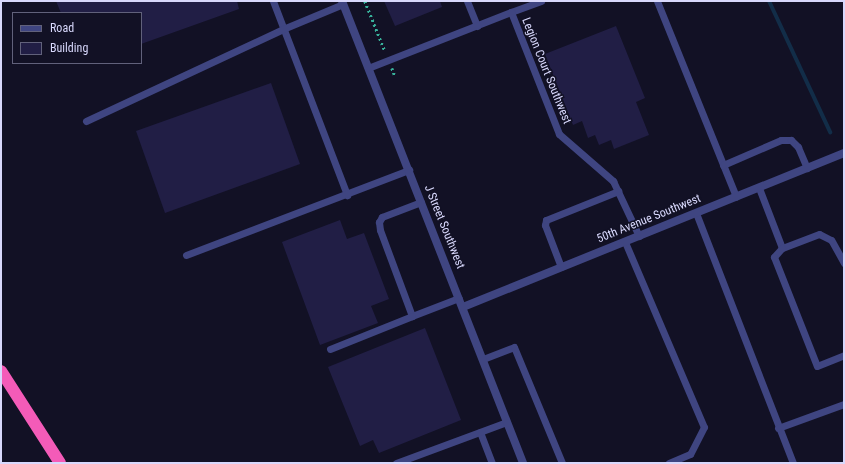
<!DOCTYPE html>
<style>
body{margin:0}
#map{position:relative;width:845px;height:464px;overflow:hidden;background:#121125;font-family:"Roboto Condensed",sans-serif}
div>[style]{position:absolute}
.stream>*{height:4px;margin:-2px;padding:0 2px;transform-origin:2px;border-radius:2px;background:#122d48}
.building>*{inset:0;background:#211e45}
.path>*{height:2.5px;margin-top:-1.25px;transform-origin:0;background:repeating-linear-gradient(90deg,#38b19a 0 2px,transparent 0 5px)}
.lane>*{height:7px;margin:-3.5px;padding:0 3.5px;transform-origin:3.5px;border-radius:3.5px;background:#3f4581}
.street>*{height:8px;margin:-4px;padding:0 4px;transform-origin:4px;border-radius:4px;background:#3f4581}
.highway>*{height:12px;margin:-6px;padding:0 6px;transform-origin:6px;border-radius:6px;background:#f45bb8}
span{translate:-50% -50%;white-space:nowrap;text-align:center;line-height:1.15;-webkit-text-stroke:3px #121125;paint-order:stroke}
.street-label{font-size:12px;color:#d8d8fc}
.frame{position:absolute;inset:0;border:2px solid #d8d8fc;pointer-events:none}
.legend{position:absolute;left:12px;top:12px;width:130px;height:52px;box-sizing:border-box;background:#121125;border:1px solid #61617b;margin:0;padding:5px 7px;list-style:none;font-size:12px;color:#d8d8fc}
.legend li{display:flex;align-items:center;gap:8px;height:20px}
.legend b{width:20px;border:1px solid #61617b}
</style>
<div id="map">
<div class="stream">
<i style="left:769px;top:1px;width:145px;rotate:65deg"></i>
</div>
<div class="building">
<i style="clip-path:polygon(56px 1px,237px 1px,239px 9px,141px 44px,141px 13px,61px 13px)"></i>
<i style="clip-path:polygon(384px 1px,440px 1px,442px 7px,395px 26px)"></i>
<i style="clip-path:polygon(616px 26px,645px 98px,636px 102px,649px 135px,614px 149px,611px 140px,599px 145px,595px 135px,588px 138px,582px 121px,573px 125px,545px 54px)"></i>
<i style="clip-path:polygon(271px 83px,300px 164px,165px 213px,136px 131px)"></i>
<i style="clip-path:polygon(340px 220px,347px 239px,364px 233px,389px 299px,371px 306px,378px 323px,320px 345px,282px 242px)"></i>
<i style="clip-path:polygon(425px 328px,461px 420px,379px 453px,373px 440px,360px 446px,328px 367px)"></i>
</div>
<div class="path">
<i style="left:365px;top:1px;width:54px;rotate:68.2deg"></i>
<i style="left:392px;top:68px;width:9px;rotate:69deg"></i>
</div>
<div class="lane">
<i style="left:273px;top:1px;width:208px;rotate:69.1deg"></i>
<i style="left:467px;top:1px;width:27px;rotate:68deg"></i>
<i style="left:657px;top:1px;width:211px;rotate:68deg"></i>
<i style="left:511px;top:12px;width:32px;rotate:-20deg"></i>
<i style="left:368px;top:68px;width:154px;rotate:-21.4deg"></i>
<i style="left:511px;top:12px;width:131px;rotate:68.5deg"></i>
<i style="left:559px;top:134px;width:72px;rotate:41deg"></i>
<i style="left:613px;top:181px;width:61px;rotate:64.7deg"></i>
<i style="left:86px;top:121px;width:217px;rotate:-25deg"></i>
<i style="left:283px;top:29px;width:65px;rotate:-22.6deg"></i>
<i style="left:723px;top:165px;width:63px;rotate:-23.3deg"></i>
<i style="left:781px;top:140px;width:10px"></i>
<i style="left:791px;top:140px;width:10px;rotate:45deg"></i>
<i style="left:798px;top:147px;width:23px;rotate:67deg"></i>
<i style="left:759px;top:188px;width:64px;rotate:69deg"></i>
<i style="left:421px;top:202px;width:42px;rotate:159deg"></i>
<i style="left:382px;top:217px;width:6px;rotate:121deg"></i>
<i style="left:379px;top:222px;width:8px;rotate:83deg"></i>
<i style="left:380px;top:230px;width:92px;rotate:69.6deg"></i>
<i style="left:412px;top:316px;width:50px;rotate:-21deg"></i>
<i style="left:696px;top:213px;width:268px;rotate:68.8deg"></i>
<i style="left:625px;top:242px;width:201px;rotate:66.9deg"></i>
<i style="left:704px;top:427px;width:30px;rotate:117deg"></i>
<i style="left:690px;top:454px;width:23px;rotate:157deg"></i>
<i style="left:186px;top:255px;width:239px;rotate:-20.9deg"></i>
<i style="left:844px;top:263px;width:26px;rotate:-119deg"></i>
<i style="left:831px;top:240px;width:13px;rotate:-153deg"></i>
<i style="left:819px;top:234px;width:40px;rotate:159deg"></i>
<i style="left:782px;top:248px;width:12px;rotate:132deg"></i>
<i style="left:774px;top:257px;width:117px;rotate:68.5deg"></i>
<i style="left:817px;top:366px;width:29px;rotate:-22deg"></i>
<i style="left:561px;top:267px;width:45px;rotate:-110.9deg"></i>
<i style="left:545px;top:225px;width:5px;rotate:-79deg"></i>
<i style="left:546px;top:220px;width:78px;rotate:-21.9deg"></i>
<i style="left:330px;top:349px;width:88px;rotate:-21.9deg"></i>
<i style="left:483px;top:359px;width:33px;rotate:-21deg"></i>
<i style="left:514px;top:347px;width:126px;rotate:67.5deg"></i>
<i style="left:778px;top:428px;width:70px;rotate:-20deg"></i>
<i style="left:480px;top:432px;width:33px;rotate:69deg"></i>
<i style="left:396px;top:463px;width:118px;rotate:-20.3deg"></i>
</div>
<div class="street">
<i style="left:342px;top:1px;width:496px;rotate:68.6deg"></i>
<i style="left:463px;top:307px;width:411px;rotate:-22deg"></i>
</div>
<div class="highway">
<i style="left:1px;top:371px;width:109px;rotate:57.3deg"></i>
</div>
<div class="street-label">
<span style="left:546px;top:71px;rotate:68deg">Legion Court Southwest</span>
<span style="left:649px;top:219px;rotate:-22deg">50th Avenue Southwest</span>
<span style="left:444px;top:227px;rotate:68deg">J Street Southwest</span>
</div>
<div class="frame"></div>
<ul class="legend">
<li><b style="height:5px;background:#3f4581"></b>Road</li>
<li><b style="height:11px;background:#211e45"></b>Building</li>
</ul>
</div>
